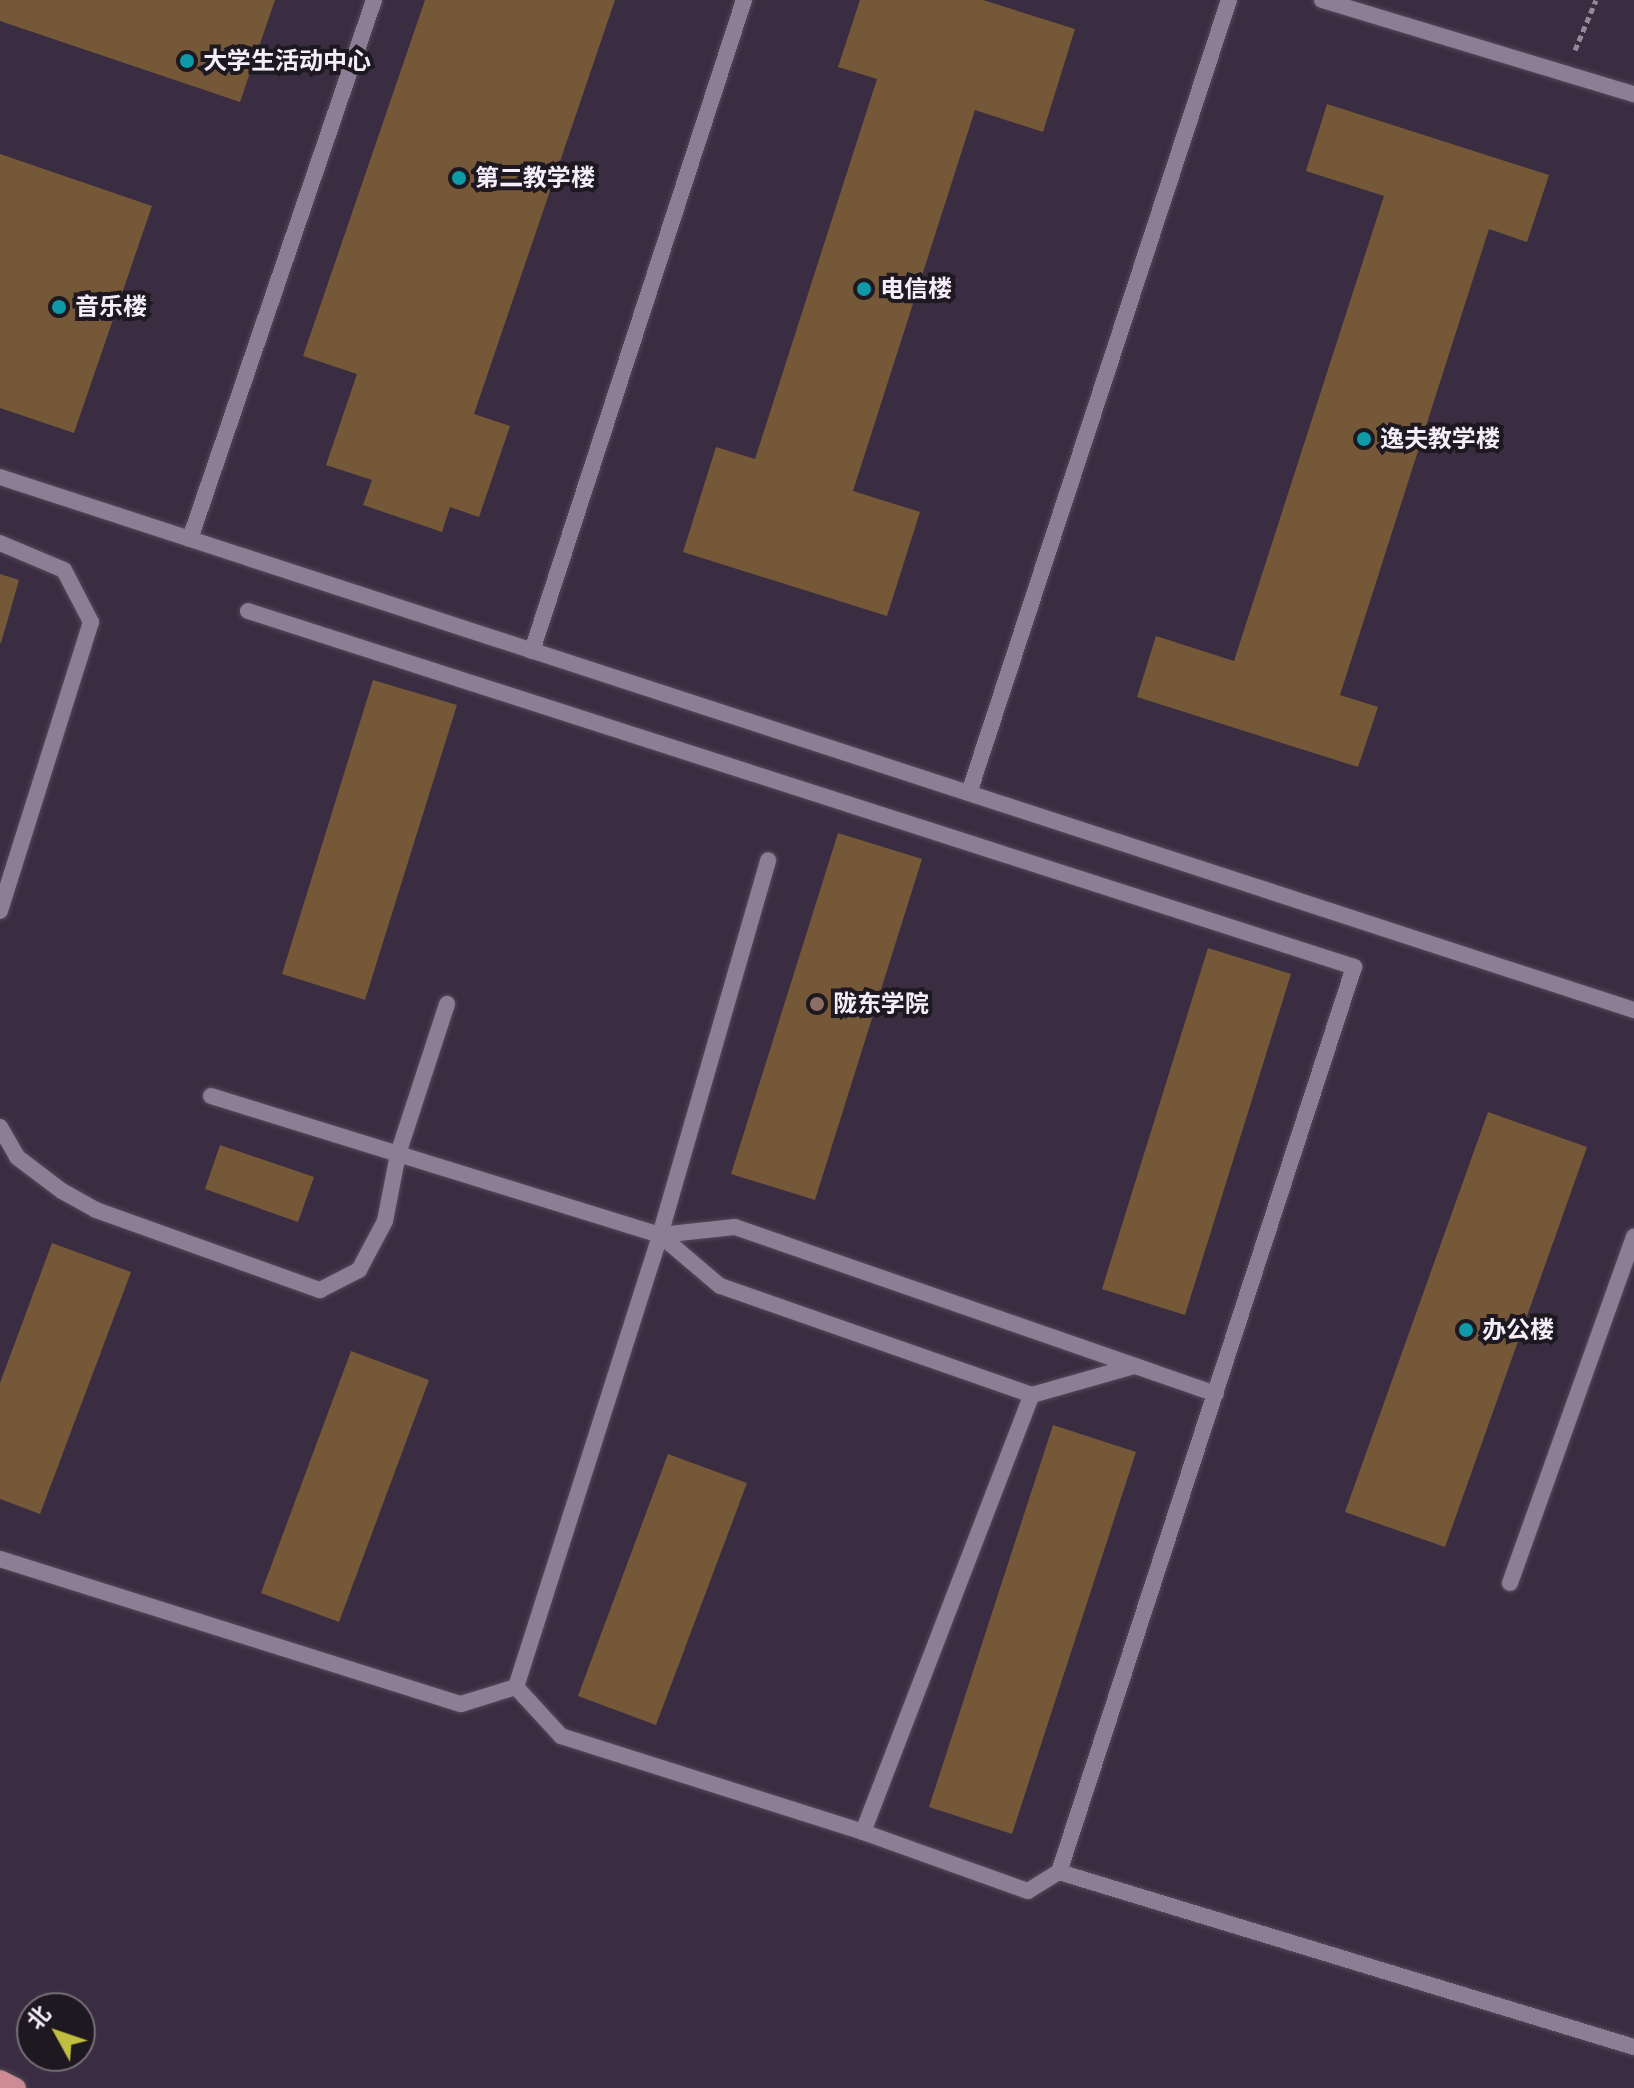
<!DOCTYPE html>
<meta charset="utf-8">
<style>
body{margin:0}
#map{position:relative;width:1634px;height:2088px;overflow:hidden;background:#3a2d41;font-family:Cabin,"Noto Sans SC",sans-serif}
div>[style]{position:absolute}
.building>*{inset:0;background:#755838}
.path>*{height:5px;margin-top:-2.5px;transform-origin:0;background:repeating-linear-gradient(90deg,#93899a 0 6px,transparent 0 10px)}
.roads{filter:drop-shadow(0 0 2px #54495a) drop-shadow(0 0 2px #54495a)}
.service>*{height:16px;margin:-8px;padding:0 8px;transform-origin:8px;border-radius:8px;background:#8c7e95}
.primary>*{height:20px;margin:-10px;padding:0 10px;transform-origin:10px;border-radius:10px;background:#cd8b93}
.dots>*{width:22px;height:22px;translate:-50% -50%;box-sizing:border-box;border:4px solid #1e1821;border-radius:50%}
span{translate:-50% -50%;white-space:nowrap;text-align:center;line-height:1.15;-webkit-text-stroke:8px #1e1821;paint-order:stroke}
.poi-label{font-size:24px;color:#f4edfa;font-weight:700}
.left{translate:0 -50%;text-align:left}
.north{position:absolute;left:16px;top:1992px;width:80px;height:80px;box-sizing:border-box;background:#1e1821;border:2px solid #746d78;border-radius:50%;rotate:310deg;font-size:22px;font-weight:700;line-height:32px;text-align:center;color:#f4edfa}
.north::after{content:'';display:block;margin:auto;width:28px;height:36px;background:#c1bd40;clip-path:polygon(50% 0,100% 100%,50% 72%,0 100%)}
</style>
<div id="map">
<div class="building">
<i style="clip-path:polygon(0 0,275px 0,240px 102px,0 21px)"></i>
<i style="clip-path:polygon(425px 0,615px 0,474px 414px,510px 426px,479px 517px,450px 507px,442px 532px,363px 505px,372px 480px,326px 465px,357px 374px,303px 356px)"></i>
<i style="clip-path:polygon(860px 0,983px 0,1075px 29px,1043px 132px,975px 110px,853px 491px,920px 512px,887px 616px,683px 552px,716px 447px,755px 459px,877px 79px,838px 67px)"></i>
<i style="clip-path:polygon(1327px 104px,1549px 175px,1527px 242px,1489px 229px,1340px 695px,1378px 707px,1358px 767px,1137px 697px,1156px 636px,1234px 661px,1384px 196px,1306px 171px)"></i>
<i style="clip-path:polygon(0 154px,152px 206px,74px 433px,0 408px)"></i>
<i style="clip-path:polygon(0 574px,19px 580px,1px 643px,0 643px)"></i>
<i style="clip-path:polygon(373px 680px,457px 705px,365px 1000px,282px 974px)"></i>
<i style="clip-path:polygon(838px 833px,922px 859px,815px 1200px,731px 1174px)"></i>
<i style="clip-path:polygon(1208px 948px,1291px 974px,1185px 1315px,1102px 1289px)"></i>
<i style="clip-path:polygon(1488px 1112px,1587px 1147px,1445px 1547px,1345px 1512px)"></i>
<i style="clip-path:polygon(220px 1145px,314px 1177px,298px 1222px,205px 1189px)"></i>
<i style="clip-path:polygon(52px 1243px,131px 1272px,40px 1514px,0 1499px,0 1383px)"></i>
<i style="clip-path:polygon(351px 1351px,429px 1380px,339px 1622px,261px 1593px)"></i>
<i style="clip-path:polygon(1053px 1425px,1136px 1452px,1012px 1834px,929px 1807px)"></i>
<i style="clip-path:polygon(668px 1454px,747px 1483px,656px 1725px,578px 1696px)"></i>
</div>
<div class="path">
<i style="left:1575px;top:50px;width:54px;rotate:-67.2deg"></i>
</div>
<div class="roads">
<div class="service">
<i style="left:1322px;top:0;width:326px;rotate:16.8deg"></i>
<i style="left:0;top:477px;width:1719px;rotate:18.07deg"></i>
<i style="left:190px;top:539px;width:570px;rotate:-71.15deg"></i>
<i style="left:0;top:543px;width:69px;rotate:22.9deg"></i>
<i style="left:64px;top:570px;width:59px;rotate:62.6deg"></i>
<i style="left:91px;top:622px;width:303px;rotate:107.5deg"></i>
<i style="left:248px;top:611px;width:1162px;rotate:17.84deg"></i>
<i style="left:1354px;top:967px;width:952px;rotate:108.05deg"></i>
<i style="left:1059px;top:1872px;width:601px;rotate:16.93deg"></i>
<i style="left:532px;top:651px;width:685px;rotate:-71.96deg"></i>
<i style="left:969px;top:793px;width:835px;rotate:-71.85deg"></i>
<i style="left:211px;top:1096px;width:470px;rotate:17.2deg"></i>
<i style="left:0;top:1127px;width:34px;rotate:60deg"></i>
<i style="left:17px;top:1157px;width:56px;rotate:37.1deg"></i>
<i style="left:62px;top:1191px;width:39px;rotate:29deg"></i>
<i style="left:96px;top:1210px;width:238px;rotate:19.7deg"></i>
<i style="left:320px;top:1290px;width:44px;rotate:-27.1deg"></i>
<i style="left:359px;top:1270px;width:55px;rotate:-62deg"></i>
<i style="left:385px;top:1221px;width:68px;rotate:-79deg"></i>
<i style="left:398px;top:1154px;width:158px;rotate:-71.9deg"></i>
<i style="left:1134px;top:1366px;width:106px;rotate:164.1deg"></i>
<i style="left:1032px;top:1395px;width:330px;rotate:-160.7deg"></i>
<i style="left:720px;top:1286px;width:79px;rotate:-139.6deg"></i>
<i style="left:660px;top:1235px;width:75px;rotate:-6.1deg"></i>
<i style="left:735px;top:1227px;width:509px;rotate:19.15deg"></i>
<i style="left:0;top:1559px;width:483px;rotate:17.5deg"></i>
<i style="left:461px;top:1704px;width:58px;rotate:-17.2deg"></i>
<i style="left:516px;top:1687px;width:67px;rotate:47.4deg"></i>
<i style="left:561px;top:1736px;width:317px;rotate:17.6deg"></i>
<i style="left:863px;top:1832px;width:175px;rotate:19.7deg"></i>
<i style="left:1028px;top:1891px;width:36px;rotate:-32deg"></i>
<i style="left:1510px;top:1583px;width:368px;rotate:-70.3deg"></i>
<i style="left:516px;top:1687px;width:474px;rotate:-72.3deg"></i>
<i style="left:660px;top:1235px;width:390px;rotate:-73.9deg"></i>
<i style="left:863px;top:1832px;width:469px;rotate:-68.9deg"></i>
</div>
<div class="primary">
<i style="left:0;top:2080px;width:18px;rotate:27deg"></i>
</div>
</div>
<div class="dots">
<i style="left:187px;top:61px;background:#0f9aa8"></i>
<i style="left:459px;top:178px;background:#0f9aa8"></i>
<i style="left:864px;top:289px;background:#0f9aa8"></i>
<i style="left:59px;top:307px;background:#0f9aa8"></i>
<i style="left:1364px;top:439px;background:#0f9aa8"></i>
<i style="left:817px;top:1004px;background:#8d6e63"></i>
<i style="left:1466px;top:1330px;background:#0f9aa8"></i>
</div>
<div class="poi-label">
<span class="left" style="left:203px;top:61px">大学生活动中心</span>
<span class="left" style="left:475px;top:178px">第二教学楼</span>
<span class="left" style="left:880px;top:289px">电信楼</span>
<span class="left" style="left:75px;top:307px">音乐楼</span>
<span class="left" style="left:1380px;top:439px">逸夫教学楼</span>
<span class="left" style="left:833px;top:1004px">陇东学院</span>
<span class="left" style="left:1482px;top:1330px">办公楼</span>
</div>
<div class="north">北</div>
</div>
